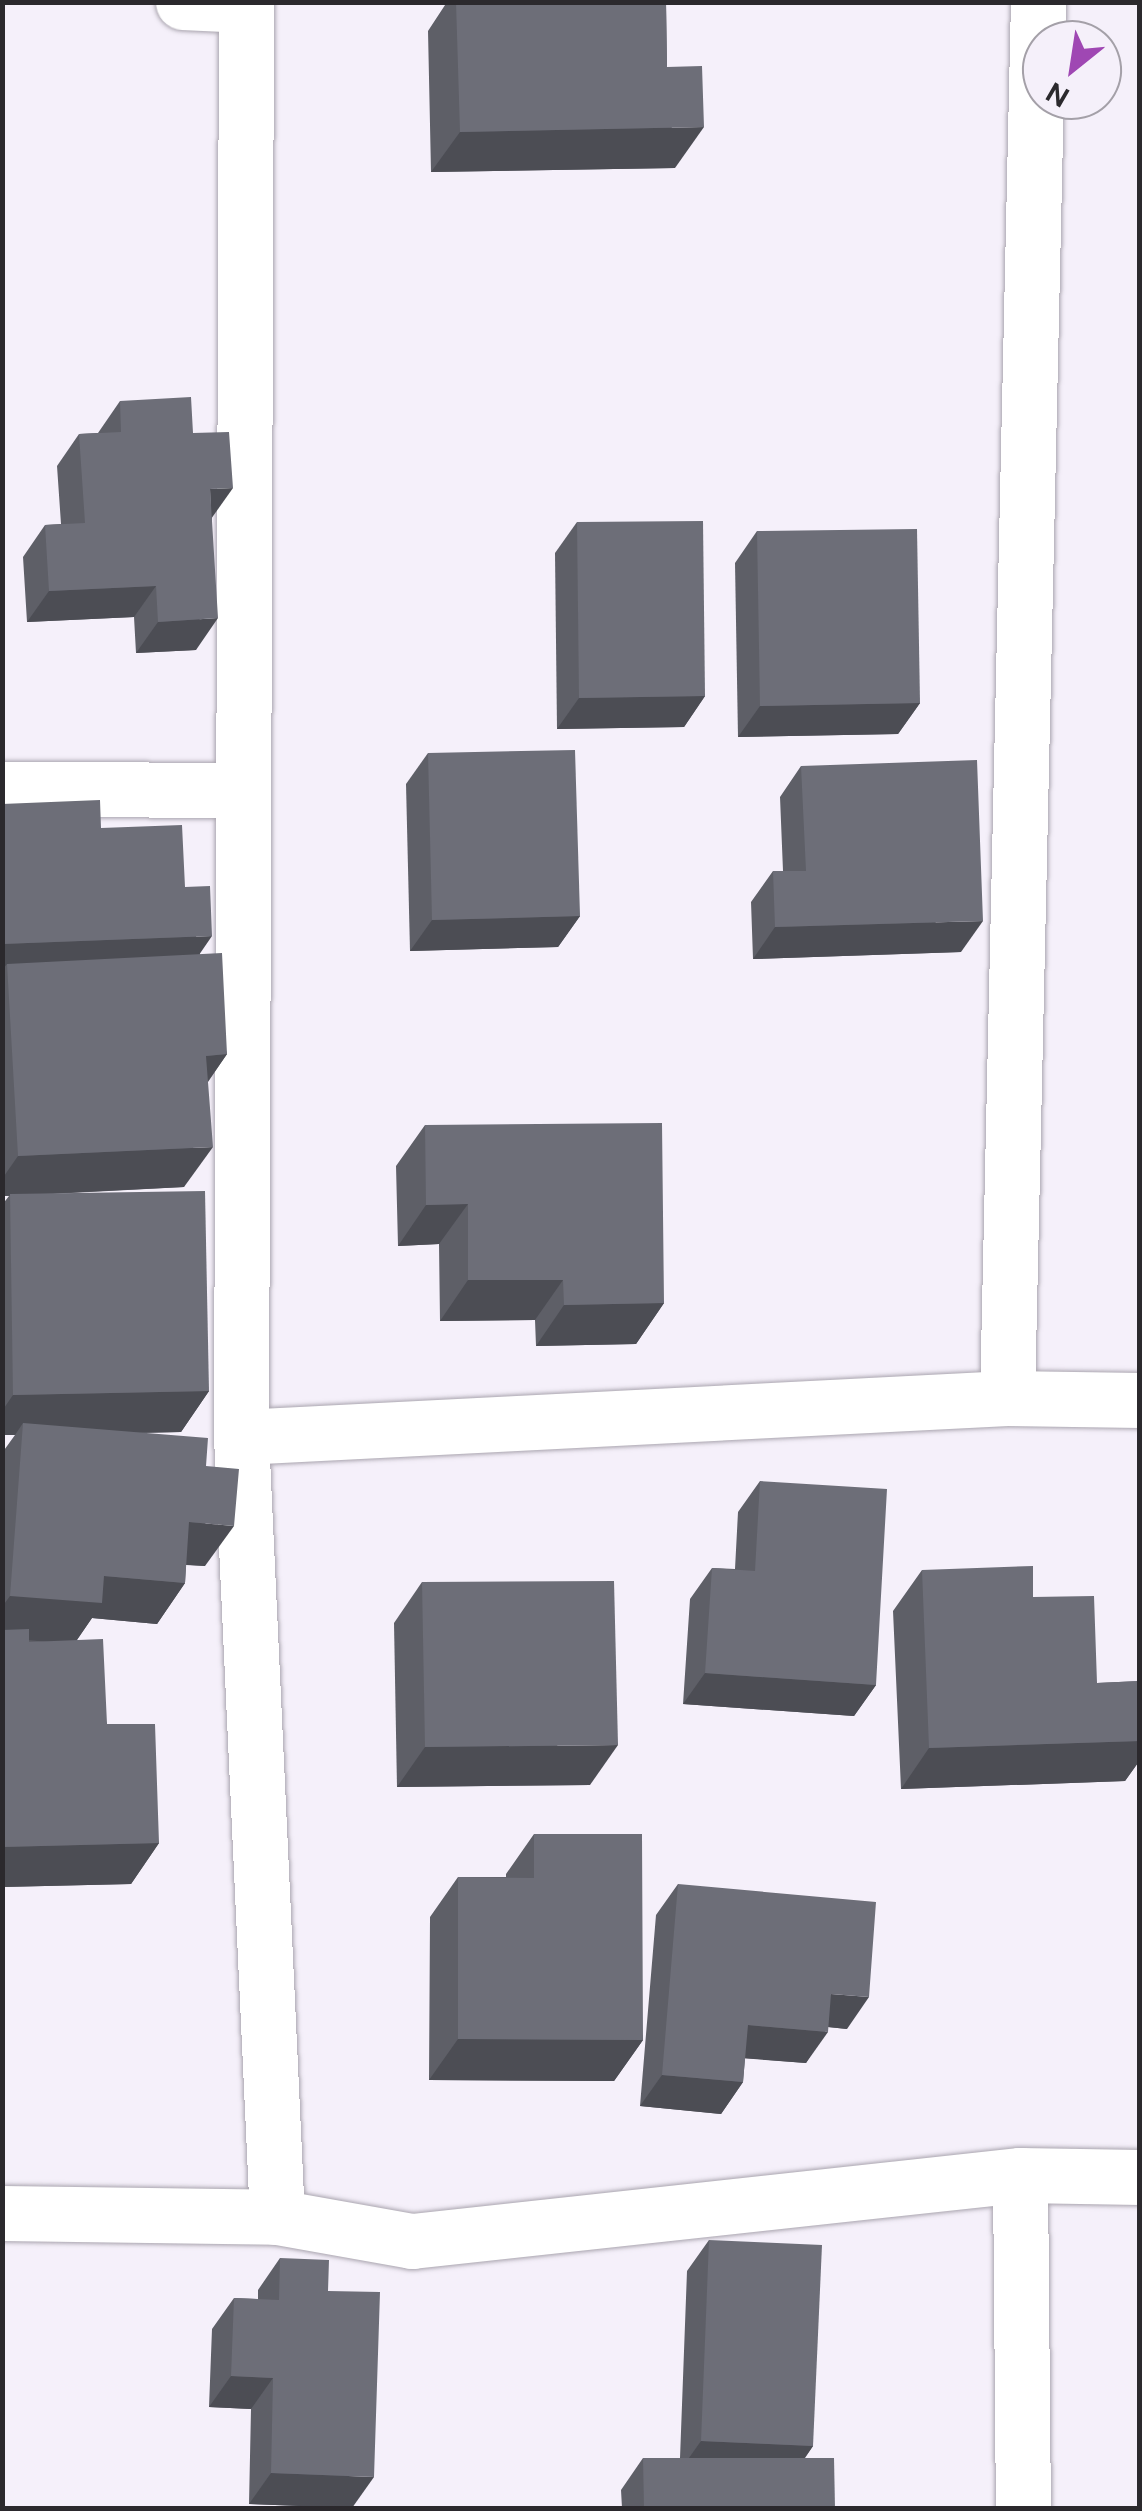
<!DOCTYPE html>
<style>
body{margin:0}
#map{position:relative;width:1142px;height:2511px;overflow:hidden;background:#f5f0fa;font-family:"DM Sans",sans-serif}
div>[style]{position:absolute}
.roads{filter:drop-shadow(0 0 2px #aaa5af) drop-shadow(0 0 2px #aaa5af)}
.minor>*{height:55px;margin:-27.5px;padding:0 27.5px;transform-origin:27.5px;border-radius:27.5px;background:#fff}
.wall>*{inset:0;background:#5e5f67}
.shaded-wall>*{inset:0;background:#4c4d54}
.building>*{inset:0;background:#6d6e78}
span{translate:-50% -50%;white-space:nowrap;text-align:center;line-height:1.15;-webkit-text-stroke:10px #f5f0fa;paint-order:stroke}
.frame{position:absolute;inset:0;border:5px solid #2b292d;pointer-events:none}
.north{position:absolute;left:1022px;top:20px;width:100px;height:100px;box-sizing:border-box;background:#f5f0fa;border:2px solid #a4a0a8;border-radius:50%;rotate:210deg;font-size:28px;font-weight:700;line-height:40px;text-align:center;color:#2b292d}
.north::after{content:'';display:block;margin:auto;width:35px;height:45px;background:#9f47b3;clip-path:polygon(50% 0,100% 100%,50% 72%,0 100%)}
</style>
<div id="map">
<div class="roads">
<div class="minor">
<i style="left:183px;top:2px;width:63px;rotate:2.7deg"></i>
<i style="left:246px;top:2px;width:1435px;rotate:90.2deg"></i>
<i style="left:241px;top:1437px;width:781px;rotate:87.36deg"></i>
<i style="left:2px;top:789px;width:235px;rotate:0.2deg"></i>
<i style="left:1007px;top:1398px;width:1396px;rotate:-88.73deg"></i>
<i style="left:241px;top:1437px;width:767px;rotate:-2.91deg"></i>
<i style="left:1007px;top:1398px;width:133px;rotate:0.9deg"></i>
<i style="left:1020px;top:2175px;width:333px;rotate:89.5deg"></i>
<i style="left:2px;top:2213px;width:275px;rotate:0.8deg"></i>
<i style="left:277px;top:2217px;width:137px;rotate:10.1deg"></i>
<i style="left:412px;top:2241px;width:612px;rotate:-6.2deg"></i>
<i style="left:1020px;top:2175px;width:120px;rotate:1deg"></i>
</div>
</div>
<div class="wall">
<i style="clip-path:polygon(447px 2px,666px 2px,667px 67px,675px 168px,431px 172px,428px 31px)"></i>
<i style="clip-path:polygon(120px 401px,193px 433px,212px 518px,196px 650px,136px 653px,134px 617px,27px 622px,23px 557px,45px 525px,61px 524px,57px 466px,79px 434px,98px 433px)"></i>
<i style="clip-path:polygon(577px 522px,705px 696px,684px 727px,557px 729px,555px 553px)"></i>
<i style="clip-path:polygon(757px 531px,920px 703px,898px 734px,738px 737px,735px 563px)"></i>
<i style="clip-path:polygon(428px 753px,580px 916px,558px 947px,410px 951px,406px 784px)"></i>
<i style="clip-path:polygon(801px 766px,961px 952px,753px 959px,751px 902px,773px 871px,783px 871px,780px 797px)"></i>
<i style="clip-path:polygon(2px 804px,101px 828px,185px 887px,200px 954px,227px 1054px,208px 1082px,184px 1187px,52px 1194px,209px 1391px,181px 1432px,139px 1433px,206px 1466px,205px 1566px,186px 1565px,185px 1583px,157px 1624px,92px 1618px,77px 1640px,107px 1724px,159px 1843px,131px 1884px,2px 1887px,2px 1453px,15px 1435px,2px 1435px,2px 1205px,9px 1196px,2px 1196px)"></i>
<i style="clip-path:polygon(425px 1125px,664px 1303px,636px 1344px,536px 1346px,535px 1320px,440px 1321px,439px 1244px,398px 1246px,396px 1166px)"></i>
<i style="clip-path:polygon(760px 1481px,876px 1685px,854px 1716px,683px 1704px,690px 1599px,712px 1568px,735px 1569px,738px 1512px)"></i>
<i style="clip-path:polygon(922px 1570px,1033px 1597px,1097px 1683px,1140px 1681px,1140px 1760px,1125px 1781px,901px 1789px,893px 1611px)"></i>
<i style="clip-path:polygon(422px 1582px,590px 1785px,397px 1787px,394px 1623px)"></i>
<i style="clip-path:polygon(534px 1834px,643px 2040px,614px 2081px,429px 2080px,430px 1917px,458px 1877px,506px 1877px,506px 1874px)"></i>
<i style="clip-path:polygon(678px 1884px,847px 2029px,828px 2027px,806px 2063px,745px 2058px,743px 2082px,721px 2114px,640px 2106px,656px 1915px)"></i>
<i style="clip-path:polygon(709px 2240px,813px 2446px,805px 2458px,835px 2508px,622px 2508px,621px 2490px,643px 2458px,680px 2458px,687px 2271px)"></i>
<i style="clip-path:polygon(280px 2258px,328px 2291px,352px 2508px,249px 2504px,251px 2409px,209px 2407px,212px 2329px,234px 2298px,258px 2299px,258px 2290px)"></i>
</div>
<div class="shaded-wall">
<i style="clip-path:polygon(704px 127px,675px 168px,431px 172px,460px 132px)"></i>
<i style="clip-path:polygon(233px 488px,211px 519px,210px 489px)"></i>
<i style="clip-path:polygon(156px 586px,134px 617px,27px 622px,49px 591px)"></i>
<i style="clip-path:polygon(218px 618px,196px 650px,136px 653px,158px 622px)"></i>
<i style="clip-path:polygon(705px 696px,684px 727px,557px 729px,579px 698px)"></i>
<i style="clip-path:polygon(920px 703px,898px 734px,738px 737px,760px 706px)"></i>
<i style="clip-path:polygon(580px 916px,558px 947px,410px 951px,432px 920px)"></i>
<i style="clip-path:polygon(983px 921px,961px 952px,753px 959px,775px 927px)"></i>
<i style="clip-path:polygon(212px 936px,190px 968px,7px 964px,2px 970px,2px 944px)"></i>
<i style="clip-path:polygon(227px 1054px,199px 1094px,206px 1056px)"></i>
<i style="clip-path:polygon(213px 1147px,184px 1187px,2px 1196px,2px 1179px,18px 1156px)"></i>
<i style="clip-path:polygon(468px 1204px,439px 1244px,398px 1246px,426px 1205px)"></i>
<i style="clip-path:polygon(468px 1280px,563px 1280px,535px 1320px,440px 1321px)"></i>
<i style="clip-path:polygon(664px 1303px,636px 1344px,536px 1346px,564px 1305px)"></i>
<i style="clip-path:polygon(209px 1391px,181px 1432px,23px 1435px,23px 1423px,15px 1435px,2px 1435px,2px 1411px,13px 1395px)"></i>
<i style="clip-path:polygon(189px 1522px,234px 1526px,205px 1566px,161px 1563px)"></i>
<i style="clip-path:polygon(104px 1576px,185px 1583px,157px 1624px,92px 1618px,74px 1644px,2px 1638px,2px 1607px,10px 1596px)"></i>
<i style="clip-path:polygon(705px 1673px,876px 1685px,854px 1716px,683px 1704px)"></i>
<i style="clip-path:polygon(1140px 1741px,1140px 1760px,1125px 1781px,901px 1789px,929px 1748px)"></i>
<i style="clip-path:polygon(618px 1745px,590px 1785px,397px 1787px,425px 1747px)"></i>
<i style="clip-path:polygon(159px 1843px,131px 1884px,2px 1887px,2px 1847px)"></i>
<i style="clip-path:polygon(831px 1994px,869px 1997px,847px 2029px,809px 2025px)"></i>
<i style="clip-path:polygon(748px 2025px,828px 2032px,806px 2063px,726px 2057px)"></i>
<i style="clip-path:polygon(458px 2039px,643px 2040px,614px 2081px,429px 2080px)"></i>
<i style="clip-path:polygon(662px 2075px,743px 2082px,721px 2114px,640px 2106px)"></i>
<i style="clip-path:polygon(231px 2376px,273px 2378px,251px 2409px,209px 2407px)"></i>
<i style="clip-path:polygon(701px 2441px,813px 2446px,791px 2477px,679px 2472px)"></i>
<i style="clip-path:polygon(271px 2473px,374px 2477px,352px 2508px,249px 2504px)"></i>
</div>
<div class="building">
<i style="clip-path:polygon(456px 2px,666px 2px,667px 67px,702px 66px,704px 127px,460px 132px)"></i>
<i style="clip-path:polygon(191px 397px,193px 433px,229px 432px,233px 488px,210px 489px,218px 618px,158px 622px,156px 586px,49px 591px,45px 525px,85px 523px,79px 434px,121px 432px,120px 401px)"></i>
<i style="clip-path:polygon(703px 521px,705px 696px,579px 698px,577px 522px)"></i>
<i style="clip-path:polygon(917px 529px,920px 703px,760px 706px,757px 531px)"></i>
<i style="clip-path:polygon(575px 750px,580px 916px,432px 920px,428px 753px)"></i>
<i style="clip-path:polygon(977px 760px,983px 921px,775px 927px,773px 871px,806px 871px,801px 766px)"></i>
<i style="clip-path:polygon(100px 800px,101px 828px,182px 825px,185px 887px,210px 886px,212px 936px,2px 944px,2px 804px)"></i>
<i style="clip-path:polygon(222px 953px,227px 1054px,206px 1056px,213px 1147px,18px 1156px,7px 964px)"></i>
<i style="clip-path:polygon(662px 1123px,664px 1303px,564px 1305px,563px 1280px,468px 1280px,468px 1204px,426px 1205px,425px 1125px)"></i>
<i style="clip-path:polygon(205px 1191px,209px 1391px,13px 1395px,10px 1194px)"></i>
<i style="clip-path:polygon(23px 1423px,208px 1438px,206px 1466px,239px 1469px,234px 1526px,189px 1522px,185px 1583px,104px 1576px,102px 1603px,10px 1596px)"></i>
<i style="clip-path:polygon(760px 1481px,887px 1489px,876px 1685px,705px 1673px,712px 1568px,755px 1571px)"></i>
<i style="clip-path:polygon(1033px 1566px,1033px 1597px,1094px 1596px,1097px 1683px,1140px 1681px,1140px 1741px,929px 1748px,922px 1570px)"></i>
<i style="clip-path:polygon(614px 1581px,618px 1745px,425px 1747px,422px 1582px)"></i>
<i style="clip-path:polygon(29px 1629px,29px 1642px,103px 1639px,107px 1724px,155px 1724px,159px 1843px,2px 1847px,2px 1630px)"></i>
<i style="clip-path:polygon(534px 1834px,642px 1834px,643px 2040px,458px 2039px,458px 1877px,534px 1878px)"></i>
<i style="clip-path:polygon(678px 1884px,876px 1902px,869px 1997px,831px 1994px,828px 2032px,748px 2025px,743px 2082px,662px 2075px)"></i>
<i style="clip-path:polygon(709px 2240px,822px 2245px,813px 2446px,701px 2441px)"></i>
<i style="clip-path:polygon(280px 2258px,329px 2260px,328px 2291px,380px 2292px,374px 2477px,271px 2473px,273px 2378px,231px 2376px,234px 2298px,279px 2300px)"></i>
<i style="clip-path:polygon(643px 2458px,834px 2458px,835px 2508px,644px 2508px)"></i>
</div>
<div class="frame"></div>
<div class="north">N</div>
</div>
